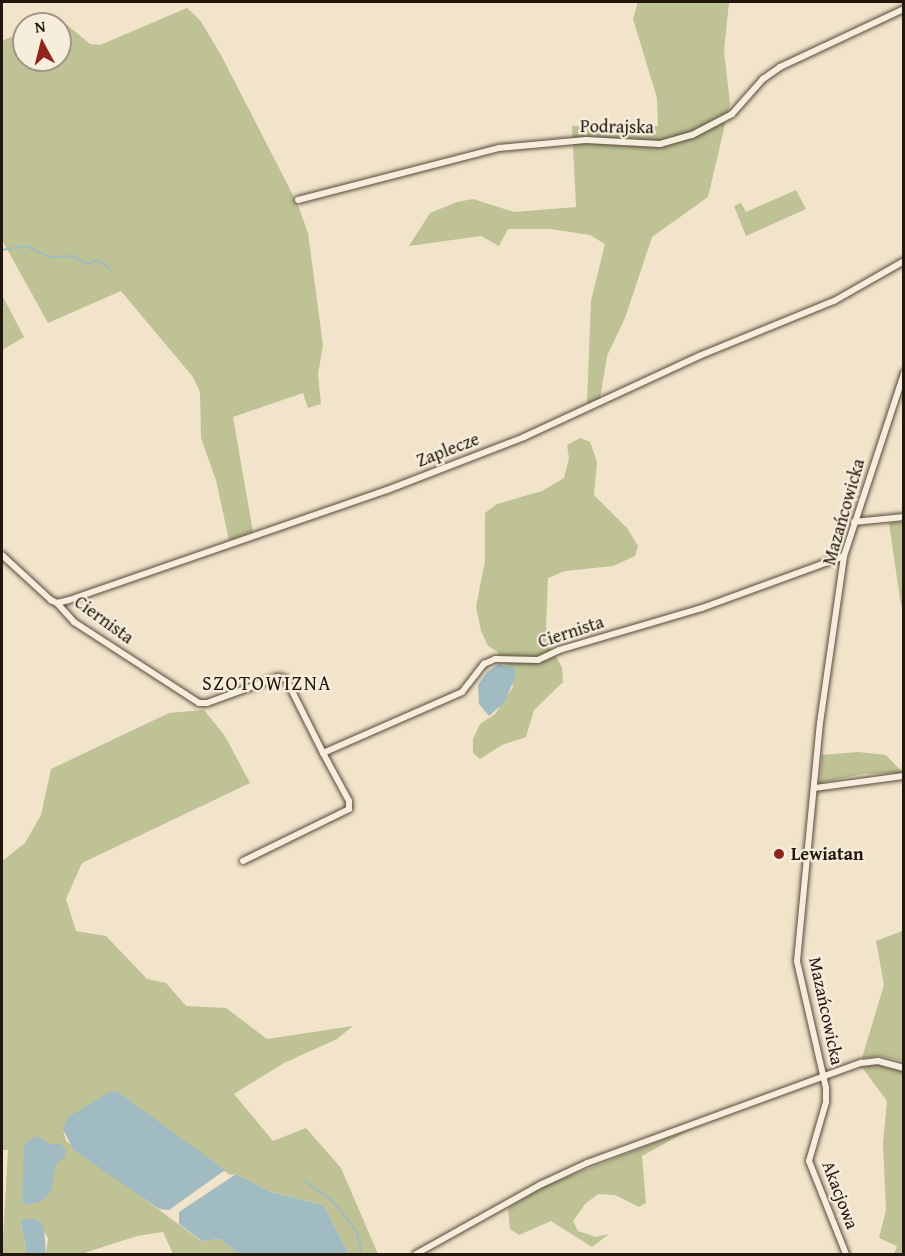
<!DOCTYPE html>
<meta charset="utf-8">
<style>
body{margin:0}
#map{position:relative;width:905px;height:1256px;overflow:hidden;background:#f1e4ca;font-family:"Gentium Book Plus",serif}
div>[style]{position:absolute}
.green>*{inset:0;background:#bec294}
.water>*{inset:0;background:#a1bbc2}
.stream>*{height:2px;margin:-1px;padding:0 1px;transform-origin:1px;border-radius:1px;background:#a1bbc2}
.roads{filter:drop-shadow(0 0 2px #564a3c) drop-shadow(0 0 2px #564a3c)}
.street>*{height:6px;margin:-3px;padding:0 3px;transform-origin:3px;border-radius:3px;background:#f6eddd}
.dots>*{width:16px;height:16px;translate:-50% -50%;box-sizing:border-box;border:3px solid #f6eddd;border-radius:50%}
span{translate:-50% -50%;white-space:nowrap;text-align:center;line-height:1.15;-webkit-text-stroke:4.5px #f6eddd;paint-order:stroke}
.street-label{font-size:18px;color:#22170c}
.poi-label{font-size:18px;color:#22170c;font-weight:700}
.left{translate:0 -50%;text-align:left}
.neighbourhood-label{font-size:20px;color:#22170c;letter-spacing:1.5px}
.frame{position:absolute;inset:0;border:3px solid #22170c;pointer-events:none}
.north{position:absolute;left:12px;top:12px;width:60px;height:60px;box-sizing:border-box;background:#f6eddd;border:2px solid #a19789;border-radius:50%;rotate:353deg;font-size:16px;font-weight:700;line-height:24px;text-align:center;color:#22170c}
.north::after{content:'';display:block;margin:auto;width:21px;height:27px;background:#8f2418;clip-path:polygon(50% 0,100% 100%,50% 72%,0 100%)}
</style>
<div id="map">
<div class="green">
<i style="clip-path:polygon(638px 2px,729px 2px,724px 51px,730px 103px,708px 197px,652px 237px,625px 318px,607px 356px,600px 399px,587px 404px,591px 301px,605px 244px,590px 235px,550px 229px,508px 229px,499px 246px,481px 236px,409px 246px,430px 213px,457px 202px,473px 199px,514px 212px,576px 207px,572px 126px,658px 126px,657px 98px,633px 19px)"></i>
<i style="clip-path:polygon(187px 8px,200px 20px,221px 55px,298px 205px,308px 233px,323px 345px,318px 374px,321px 404px,308px 408px,303px 393px,233px 417px,253px 532px,229px 540px,216px 480px,201px 438px,200px 392px,193px 377px,121px 291px,48px 323px,2px 240px,2px 41px,24px 31px,24px 60px,60px 60px,60px 24px,43px 24px,50px 21px,66px 24px,90px 44px,100px 45px)"></i>
<i style="clip-path:polygon(796px 190px,806px 209px,746px 236px,734px 206px,741px 203px,746px 212px)"></i>
<i style="clip-path:polygon(2px 295px,24px 337px,2px 350px)"></i>
<i style="clip-path:polygon(580px 438px,590px 442px,597px 462px,594px 495px,627px 528px,638px 546px,635px 556px,613px 566px,565px 571px,548px 578px,546px 628px,551px 649px,562px 667px,563px 682px,534px 710px,526px 737px,502px 745px,480px 759px,473px 753px,473px 739px,480px 724px,495px 714px,513px 687px,507px 665px,499px 664px,498px 652px,488px 646px,481px 631px,476px 607px,485px 561px,485px 513px,497px 504px,542px 491px,564px 478px,569px 458px,567px 445px)"></i>
<i style="clip-path:polygon(903px 522px,904px 605px,901px 606px,889px 523px)"></i>
<i style="clip-path:polygon(204px 710px,225px 736px,250px 783px,82px 863px,66px 899px,76px 931px,106px 936px,147px 979px,166px 983px,186px 1006px,226px 1008px,267px 1039px,353px 1026px,337px 1039px,284px 1063px,234px 1094px,273px 1141px,306px 1128px,341px 1168px,378px 1254px,349px 1254px,323px 1205px,271px 1192px,236px 1174px,230px 1175px,111px 1091px,63px 1130px,66px 1141px,201px 1241px,220px 1239px,239px 1254px,173px 1254px,163px 1232px,137px 1236px,81px 1254px,46px 1254px,48px 1238px,37px 1219px,20px 1219px,27px 1254px,2px 1254px,8px 1150px,2px 1150px,2px 861px,25px 843px,41px 815px,51px 769px,169px 713px)"></i>
<i style="clip-path:polygon(858px 752px,886px 755px,903px 773px,863px 774px,820px 783px,822px 755px)"></i>
<i style="clip-path:polygon(903px 924px,903px 1061px,880px 1056px,862px 1058px,884px 985px,876px 941px,902px 931px)"></i>
<i style="clip-path:polygon(880px 1065px,903px 1072px,903px 1254px,894px 1254px,897px 1246px,879px 1238px,886px 1210px,883px 1143px,887px 1101px,861px 1066px)"></i>
<i style="clip-path:polygon(693px 1128px,642px 1156px,646px 1203px,639px 1207px,615px 1195px,598px 1194px,585px 1204px,573px 1221px,578px 1231px,596px 1237px,609px 1234px,592px 1247px,551px 1221px,519px 1235px,510px 1229px,508px 1208px,544px 1186px)"></i>
</div>
<div class="water">
<i style="clip-path:polygon(499px 664px,514px 668px,516px 674px,505px 702px,489px 716px,479px 704px,478px 685px,487px 672px)"></i>
<i style="clip-path:polygon(111px 1091px,119px 1093px,225px 1170px,169px 1210px,159px 1209px,74px 1150px,63px 1130px,68px 1117px)"></i>
<i style="clip-path:polygon(37px 1136px,50px 1144px,61px 1144px,66px 1151px,64px 1158px,56px 1163px,51px 1191px,42px 1201px,26px 1205px,22px 1201px,24px 1144px)"></i>
<i style="clip-path:polygon(236px 1174px,271px 1192px,323px 1205px,349px 1254px,239px 1254px,220px 1239px,202px 1241px,179px 1224px,179px 1212px)"></i>
<i style="clip-path:polygon(20px 1219px,37px 1219px,44px 1228px,46px 1254px,27px 1254px)"></i>
</div>
<div class="stream">
<i style="left:2px;top:250px;width:24px;rotate:-9deg"></i>
<i style="left:26px;top:246px;width:25px;rotate:26deg"></i>
<i style="left:49px;top:257px;width:23px;rotate:-2deg"></i>
<i style="left:72px;top:256px;width:18px;rotate:27deg"></i>
<i style="left:88px;top:264px;width:11px;rotate:-22deg"></i>
<i style="left:98px;top:260px;width:15px;rotate:37deg"></i>
<i style="left:304px;top:1181px;width:32px;rotate:34deg"></i>
<i style="left:331px;top:1199px;width:42px;rotate:51.8deg"></i>
<i style="left:357px;top:1232px;width:23px;rotate:77deg"></i>
</div>
<div class="roads">
<div class="street">
<i style="left:298px;top:200px;width:208px;rotate:-14.5deg"></i>
<i style="left:499px;top:148px;width:87px;rotate:-5.3deg"></i>
<i style="left:586px;top:140px;width:74px;rotate:3.1deg"></i>
<i style="left:660px;top:144px;width:33px;rotate:-16deg"></i>
<i style="left:692px;top:135px;width:45px;rotate:-27.7deg"></i>
<i style="left:732px;top:114px;width:47px;rotate:-48.5deg"></i>
<i style="left:763px;top:79px;width:21px;rotate:-35deg"></i>
<i style="left:780px;top:67px;width:137px;rotate:-25.1deg"></i>
<i style="left:854px;top:522px;width:50px;rotate:-5.7deg"></i>
<i style="left:2px;top:555px;width:67px;rotate:42.6deg"></i>
<i style="left:51px;top:600px;width:7px;rotate:27deg"></i>
<i style="left:57px;top:603px;width:12px;rotate:-14deg"></i>
<i style="left:69px;top:600px;width:336px;rotate:-19.1deg"></i>
<i style="left:387px;top:490px;width:147px;rotate:-21.1deg"></i>
<i style="left:524px;top:437px;width:193px;rotate:-24.8deg"></i>
<i style="left:699px;top:356px;width:146px;rotate:-22.2deg"></i>
<i style="left:834px;top:301px;width:81px;rotate:-29.7deg"></i>
<i style="left:57px;top:603px;width:25px;rotate:48deg"></i>
<i style="left:74px;top:622px;width:149px;rotate:32.9deg"></i>
<i style="left:199px;top:703px;width:8px"></i>
<i style="left:207px;top:703px;width:76px;rotate:-20.1deg"></i>
<i style="left:278px;top:677px;width:8px;rotate:14deg"></i>
<i style="left:286px;top:679px;width:83px;rotate:63.4deg"></i>
<i style="left:815px;top:788px;width:90px;rotate:-7.7deg"></i>
<i style="left:243px;top:861px;width:118px;rotate:-26.1deg"></i>
<i style="left:349px;top:809px;width:8px;rotate:-90deg"></i>
<i style="left:349px;top:801px;width:55px;rotate:-118.4deg"></i>
<i style="left:323px;top:753px;width:152px;rotate:-23.7deg"></i>
<i style="left:462px;top:692px;width:36px;rotate:-52deg"></i>
<i style="left:484px;top:664px;width:12px;rotate:-24deg"></i>
<i style="left:495px;top:659px;width:43px;rotate:1.3deg"></i>
<i style="left:538px;top:660px;width:23px;rotate:-25deg"></i>
<i style="left:559px;top:650px;width:149px;rotate:-16.4deg"></i>
<i style="left:702px;top:608px;width:151px;rotate:-20.1deg"></i>
<i style="left:416px;top:1254px;width:144px;rotate:-29.1deg"></i>
<i style="left:542px;top:1184px;width:50px;rotate:-25deg"></i>
<i style="left:587px;top:1163px;width:292px;rotate:-20.1deg"></i>
<i style="left:861px;top:1063px;width:17px;rotate:-7deg"></i>
<i style="left:878px;top:1061px;width:27px;rotate:15deg"></i>
<i style="left:846px;top:1254px;width:100px;rotate:-111.7deg"></i>
<i style="left:809px;top:1161px;width:61px;rotate:-73.9deg"></i>
<i style="left:826px;top:1102px;width:14px;rotate:-90deg"></i>
<i style="left:826px;top:1088px;width:130px;rotate:-102.9deg"></i>
<i style="left:797px;top:961px;width:239px;rotate:-84.5deg"></i>
<i style="left:820px;top:723px;width:169px;rotate:-81.8deg"></i>
<i style="left:844px;top:556px;width:193px;rotate:-71.8deg"></i>
</div>
</div>
<div class="dots">
<i style="left:779px;top:854px;background:#8f2418"></i>
</div>
<div class="street-label">
<span style="left:617px;top:127px;rotate:1deg">Podrajska</span>
<span style="left:448px;top:450px;rotate:-21deg">Zaplecze</span>
<span style="left:844px;top:512px;rotate:-74deg">Mazańcowicka</span>
<span style="left:104px;top:620px;rotate:36deg">Ciernista</span>
<span style="left:571px;top:632px;rotate:-18deg">Ciernista</span>
<span style="left:826px;top:1011px;rotate:78deg">Mazańcowicka</span>
<span style="left:840px;top:1195px;rotate:69deg">Akacjowa</span>
</div>
<div class="poi-label">
<span class="left" style="left:791px;top:854px">Lewiatan</span>
</div>
<div class="neighbourhood-label">
<span style="left:267px;top:682px">SZOTOWIZNA</span>
</div>
<div class="frame"></div>
<div class="north">N</div>
</div>
